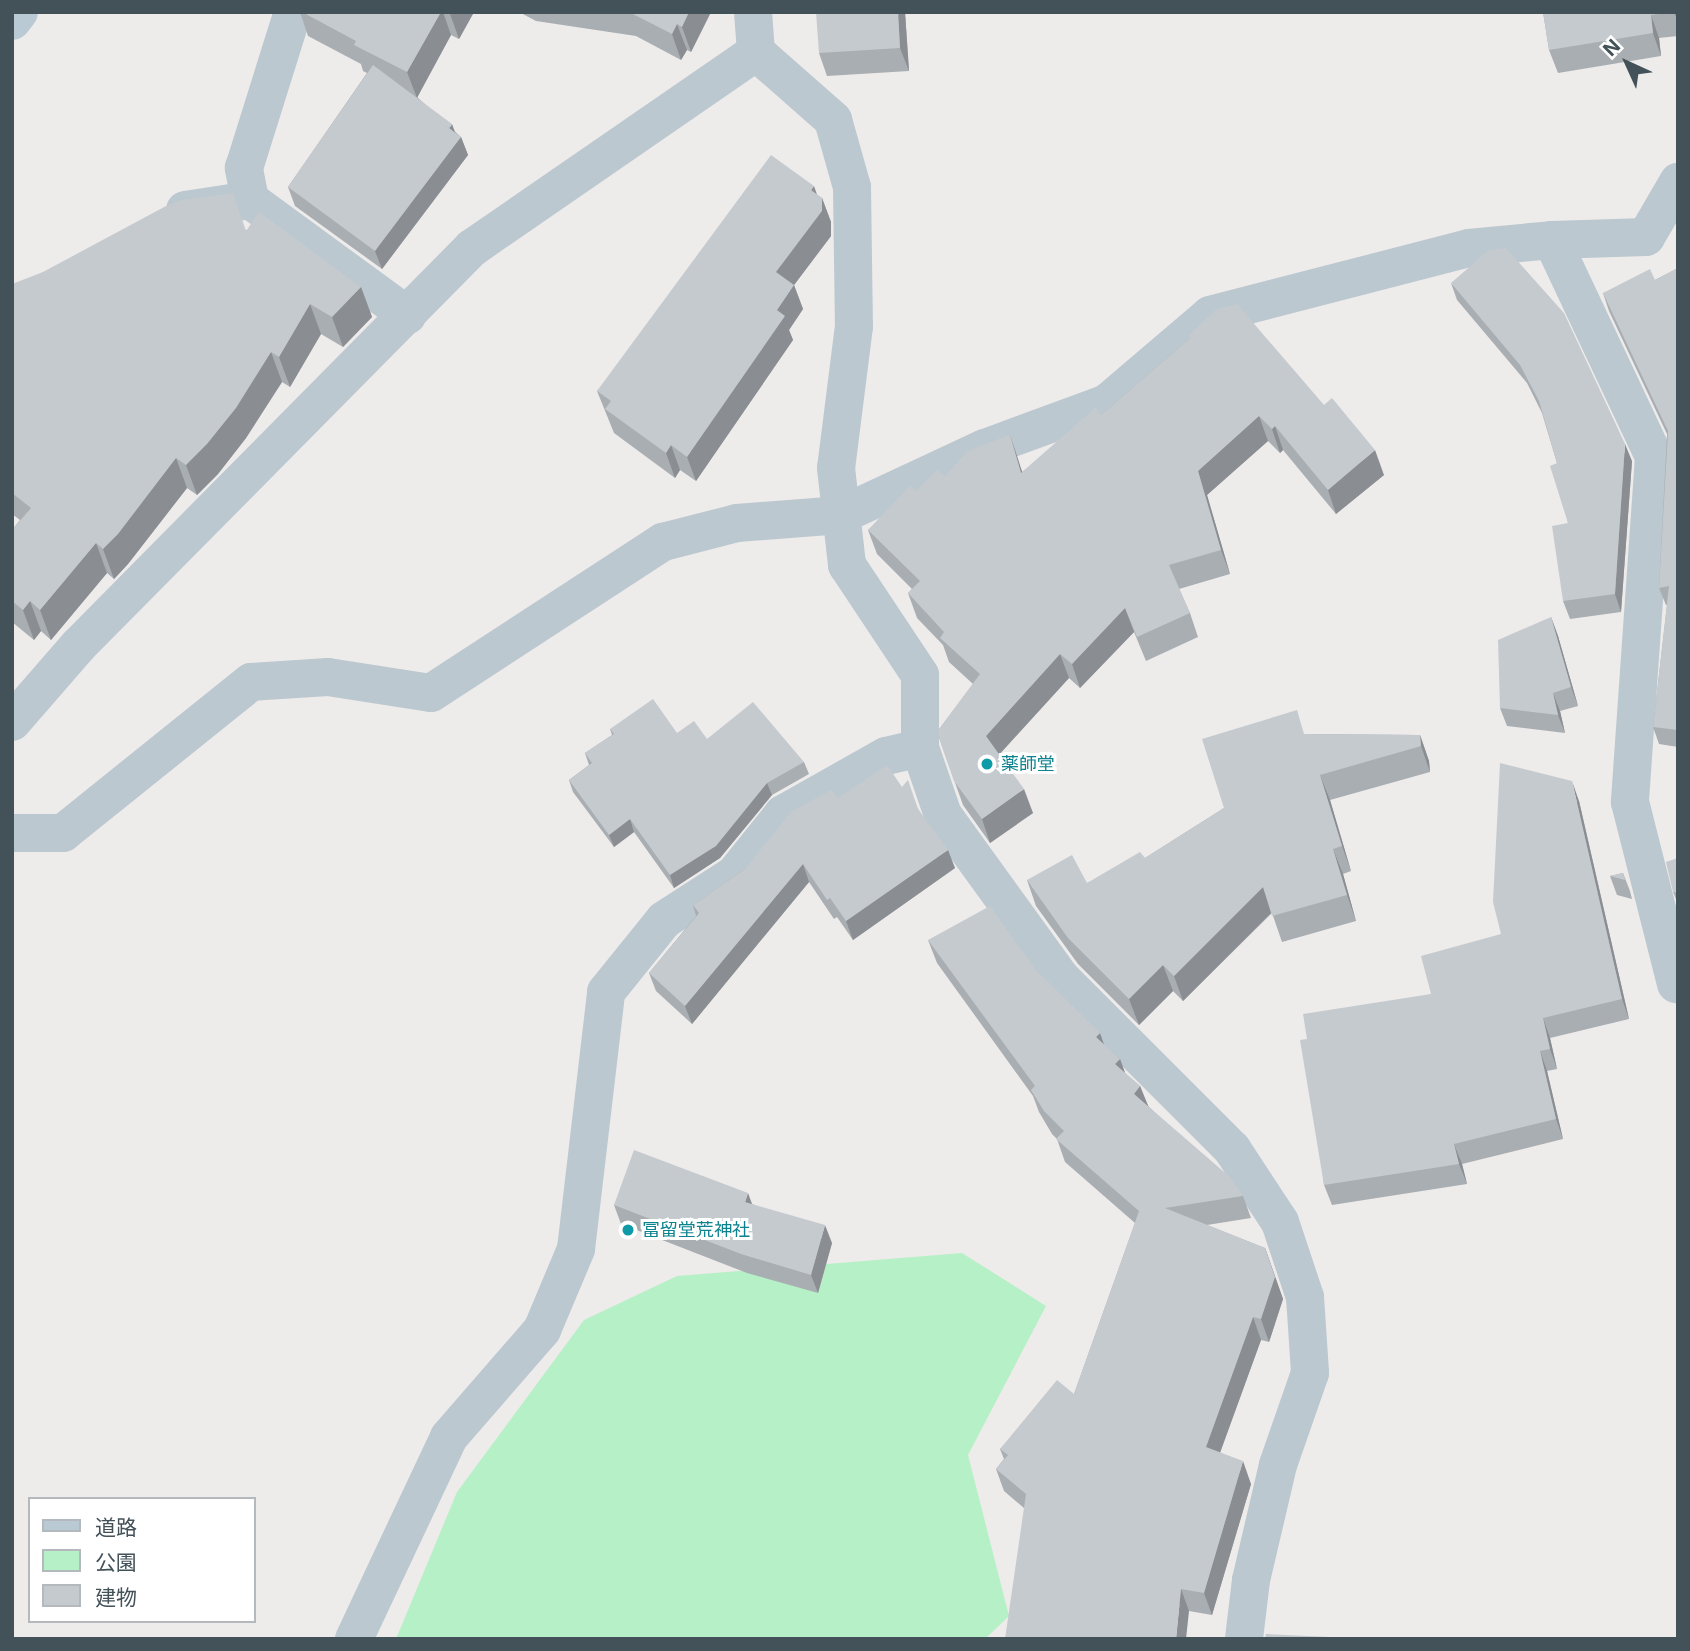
<!DOCTYPE html>
<meta charset="utf-8">
<style>
body{margin:0}
#map{position:relative;width:1690px;height:1651px;overflow:hidden;background:#eeebeb;font-family:Inter,"Noto Sans JP",sans-serif}
div>[style]{position:absolute}
.green>*{inset:0;background:#b6f0c6}
.street>*{height:38px;margin:-19px;padding:0 19px;transform-origin:19px;border-radius:19px;background:#bbc8cf}
.secondary>*{height:38px;margin:-19px;padding:0 19px;transform-origin:19px;border-radius:19px;background:#bacad4}
.wall>*{inset:0;background:#a9aeb2}
.shaded-wall>*{inset:0;background:#8a8d91}
.building>*{inset:0;background:#c5cacf}
.dots>*{width:19px;height:19px;translate:-50% -50%;box-sizing:border-box;border:4px solid #fff;border-radius:50%}
span{translate:-50% -50%;white-space:nowrap;text-align:center;line-height:1.15;-webkit-text-stroke:6px #fff;paint-order:stroke}
.culture-label{font-size:18px;color:#0d838f}
.left{translate:0 -50%;text-align:left}
.frame{position:absolute;inset:0;border:14px solid #435159;pointer-events:none}
.legend{position:absolute;left:28px;top:1497px;width:228px;height:126px;box-sizing:border-box;background:#fff;border:2px solid #b4b9bd;margin:0;padding:9px 12px;list-style:none;font-size:21px;color:#435159}
.legend li{display:flex;align-items:center;gap:14px;height:35px}
.legend b{width:35px;border:2px solid #b4b9bd}
.north{position:absolute;left:1592px;top:28px;width:70px;height:70px;-webkit-text-stroke:5px #fff;paint-order:stroke;rotate:315deg;font-size:19px;font-weight:700;line-height:28px;text-align:center;color:#435159}
.north::after{content:'';display:block;margin:auto;width:24px;height:32px;background:#435159;clip-path:polygon(50% 0,100% 100%,50% 72%,0 100%)}
</style>
<div id="map">
<div class="green">
<i style="clip-path:polygon(962px 1253px,1046px 1306px,968px 1455px,1009px 1616px,985px 1639px,396px 1639px,457px 1492px,584px 1320px,677px 1276px)"></i>
</div>
<div class="street">
<i style="left:753px;top:12px;width:40px;rotate:85.7deg"></i>
<i style="left:756px;top:52px;width:103px;rotate:41.4deg"></i>
<i style="left:833px;top:120px;width:70px;rotate:74.2deg"></i>
<i style="left:852px;top:187px;width:139px;rotate:89.2deg"></i>
<i style="left:854px;top:326px;width:143px;rotate:97.2deg"></i>
<i style="left:836px;top:468px;width:98px;rotate:83.5deg"></i>
<i style="left:847px;top:565px;width:132px;rotate:56.4deg"></i>
<i style="left:920px;top:675px;width:73px;rotate:90deg"></i>
<i style="left:920px;top:748px;width:71px;rotate:71.1deg"></i>
<i style="left:943px;top:815px;width:201px;rotate:54.1deg"></i>
<i style="left:1061px;top:978px;width:242px;rotate:45deg"></i>
<i style="left:1232px;top:1149px;width:87px;rotate:56.7deg"></i>
<i style="left:1280px;top:1222px;width:79px;rotate:71.6deg"></i>
<i style="left:1305px;top:1297px;width:76px;rotate:86.2deg"></i>
<i style="left:1310px;top:1373px;width:97px;rotate:109.2deg"></i>
<i style="left:1278px;top:1465px;width:118px;rotate:103.2deg"></i>
<i style="left:1251px;top:1580px;width:59px;rotate:96.8deg"></i>
<i style="left:250px;top:200px;width:33px;rotate:-101deg"></i>
<i style="left:244px;top:168px;width:164px;rotate:-72.6deg"></i>
<i style="left:185px;top:210px;width:66px;rotate:-8.7deg"></i>
<i style="left:250px;top:200px;width:195px;rotate:36.2deg"></i>
<i style="left:1552px;top:240px;width:240px;rotate:64.8deg"></i>
<i style="left:1654px;top:457px;width:346px;rotate:94deg"></i>
<i style="left:1630px;top:802px;width:188px;rotate:75.8deg"></i>
<i style="left:12px;top:722px;width:102px;rotate:-49deg"></i>
<i style="left:79px;top:645px;width:559px;rotate:-45.29deg"></i>
<i style="left:472px;top:248px;width:345px;rotate:-34.6deg"></i>
<i style="left:12px;top:833px;width:51px"></i>
<i style="left:63px;top:833px;width:241px;rotate:-38.8deg"></i>
<i style="left:251px;top:682px;width:77px;rotate:-3.7deg"></i>
<i style="left:328px;top:677px;width:104px;rotate:8.8deg"></i>
<i style="left:431px;top:693px;width:277px;rotate:-33.1deg"></i>
<i style="left:663px;top:542px;width:76px;rotate:-14.4deg"></i>
<i style="left:737px;top:523px;width:104px;rotate:-4.4deg"></i>
<i style="left:841px;top:515px;width:159px;rotate:-25deg"></i>
<i style="left:985px;top:448px;width:130px;rotate:-20.2deg"></i>
<i style="left:1107px;top:403px;width:135px;rotate:-40.5deg"></i>
<i style="left:1210px;top:315px;width:268px;rotate:-14.5deg"></i>
<i style="left:1469px;top:248px;width:83px;rotate:-5.5deg"></i>
<i style="left:1552px;top:240px;width:94px;rotate:-1.8deg"></i>
<i style="left:1646px;top:237px;width:64px;rotate:-59.8deg"></i>
<i style="left:354px;top:1639px;width:223px;rotate:-64.8deg"></i>
<i style="left:449px;top:1437px;width:142px;rotate:-49deg"></i>
<i style="left:542px;top:1330px;width:88px;rotate:-67.2deg"></i>
<i style="left:576px;top:1249px;width:259px;rotate:-83.3deg"></i>
<i style="left:606px;top:992px;width:92px;rotate:-51.1deg"></i>
<i style="left:664px;top:920px;width:85px;rotate:-32.9deg"></i>
<i style="left:735px;top:874px;width:77px;rotate:-51.3deg"></i>
<i style="left:783px;top:814px;width:118px;rotate:-29.4deg"></i>
<i style="left:886px;top:756px;width:35px;rotate:-13deg"></i>
</div>
<div class="secondary">
<i style="left:12px;top:21px;width:11px;rotate:-52deg"></i>
</div>
<div class="wall">
<i style="clip-path:polygon(300px 12px,474px 12px,459px 39px,451px 35px,417px 97px,461px 137px,468px 155px,382px 269px,295px 206px,288px 187px,367px 73px,363px 71px,361px 64px,308px 36px)"></i>
<i style="clip-path:polygon(519px 12px,711px 12px,691px 52px,687px 50px,681px 60px,636px 36px,536px 21px)"></i>
<i style="clip-path:polygon(905px 12px,909px 71px,827px 76px,819px 53px)"></i>
<i style="clip-path:polygon(1543px 12px,1678px 12px,1678px 36px,1659px 38px,1661px 56px,1558px 73px,1549px 50px)"></i>
<i style="clip-path:polygon(816px 194px,822px 198px,831px 222px,831px 236px,794px 285px,803px 309px,789px 330px,793px 340px,696px 481px,680px 470px,675px 478px,614px 433px,597px 391px)"></i>
<i style="clip-path:polygon(246px 230px,361px 287px,372px 317px,343px 347px,321px 334px,290px 387px,282px 382px,246px 438px,218px 474px,197px 495px,187px 488px,128px 564px,114px 579px,107px 573px,51px 640px,41px 631px,34px 640px,12px 622px,12px 530px,20px 520px,12px 514px,12px 284px)"></i>
<i style="clip-path:polygon(1678px 268px,1678px 747px,1659px 744px,1653px 727px,1667px 605px,1666px 605px,1659px 588px,1667px 434px,1609px 311px,1603px 293px,1655px 280px)"></i>
<i style="clip-path:polygon(1451px 283px,1632px 461px,1621px 612px,1570px 619px,1563px 601px,1568px 523px,1557px 463px,1542px 413px,1527px 383px,1457px 300px)"></i>
<i style="clip-path:polygon(1190px 338px,1384px 475px,1336px 514px,1283px 450px,1280px 453px,1268px 441px,1207px 495px,1230px 574px,1179px 589px,1190px 613px,1198px 637px,1146px 661px,1134px 632px,1080px 688px,1069px 678px,999px 755px,1033px 813px,990px 843px,963px 805px,937px 732px,973px 684px,949px 662px,943px 645px,917px 618px,908px 593px,912px 589px,877px 554px,868px 530px,916px 491px,945px 476px,1010px 435px,1022px 472px,1101px 415px)"></i>
<i style="clip-path:polygon(1551px 617px,1558px 636px,1578px 706px,1560px 711px,1565px 733px,1507px 726px,1500px 708px)"></i>
<i style="clip-path:polygon(610px 729px,677px 733px,707px 739px,804px 762px,809px 774px,772px 795px,720px 858px,674px 888px,634px 832px,614px 847px,573px 792px,569px 780px,589px 765px,585px 753px,612px 735px)"></i>
<i style="clip-path:polygon(1305px 734px,1420px 735px,1429px 761px,1430px 772px,1330px 800px,1351px 871px,1343px 874px,1356px 921px,1282px 942px,1272px 913px,1183px 1001px,1173px 991px,1139px 1025px,1078px 964px,1036px 906px,1027px 880px,1087px 883px,1145px 858px,1224px 808px)"></i>
<i style="clip-path:polygon(902px 787px,918px 809px,955px 868px,853px 940px,837px 917px,834px 919px,809px 882px,692px 1024px,656px 991px,649px 973px,696px 916px,693px 905px,745px 869px,838px 798px)"></i>
<i style="clip-path:polygon(1579px 801px,1629px 1019px,1550px 1038px,1557px 1069px,1547px 1071px,1563px 1139px,1462px 1164px,1467px 1184px,1332px 1205px,1324px 1185px,1307px 1039px,1431px 994px,1501px 934px)"></i>
<i style="clip-path:polygon(1678px 858px,1678px 904px,1673px 892px)"></i>
<i style="clip-path:polygon(1623px 873px,1630px 891px,1632px 899px,1617px 895px,1610px 876px)"></i>
<i style="clip-path:polygon(928px 940px,1035px 969px,1104px 1045px,1120px 1059px,1125px 1073px,1140px 1086px,1148px 1106px,1243px 1196px,1251px 1218px,1207px 1225px,1265px 1248px,1283px 1299px,1269px 1342px,1261px 1340px,1220px 1453px,1251px 1484px,1212px 1615px,1189px 1611px,1024px 1508px,1004px 1491px,996px 1469px,1004px 1459px,1000px 1449px,1074px 1394px,1135px 1223px,1065px 1162px,1057px 1139px,1052px 1134px,1039px 1112px,1033px 1096px,937px 963px)"></i>
<i style="clip-path:polygon(752px 1204px,832px 1243px,818px 1293px,747px 1273px,621px 1224px,614px 1205px)"></i>
</div>
<div class="shaded-wall">
<i style="clip-path:polygon(441px 12px,443px 12px,451px 35px,417px 98px,407px 72px)"></i>
<i style="clip-path:polygon(451px 12px,474px 12px,459px 39px,450px 14px)"></i>
<i style="clip-path:polygon(689px 12px,711px 12px,691px 52px,682px 27px)"></i>
<i style="clip-path:polygon(898px 12px,905px 12px,909px 71px,900px 48px)"></i>
<i style="clip-path:polygon(1674px 12px,1678px 12px,1678px 22px)"></i>
<i style="clip-path:polygon(1651px 15px,1659px 38px,1661px 56px,1653px 33px)"></i>
<i style="clip-path:polygon(677px 24px,687px 50px,681px 60px,672px 34px)"></i>
<i style="clip-path:polygon(452px 124px,458px 140px,461px 137px,468px 155px,382px 269px,375px 251px)"></i>
<i style="clip-path:polygon(814px 186px,822px 209px,822px 198px,831px 222px,831px 236px,785px 297px,776px 272px,811px 190px)"></i>
<i style="clip-path:polygon(794px 285px,803px 309px,789px 330px,793px 340px,696px 481px,687px 457px,777px 310px)"></i>
<i style="clip-path:polygon(361px 287px,372px 317px,343px 347px,332px 317px)"></i>
<i style="clip-path:polygon(310px 304px,321px 334px,290px 387px,279px 357px)"></i>
<i style="clip-path:polygon(271px 352px,282px 382px,246px 438px,218px 474px,197px 495px,186px 465px)"></i>
<i style="clip-path:polygon(1259px 416px,1268px 441px,1207px 495px,1230px 574px,1221px 550px,1198px 471px)"></i>
<i style="clip-path:polygon(1275px 426px,1283px 450px,1280px 453px,1272px 429px)"></i>
<i style="clip-path:polygon(1010px 435px,1018px 459px,1030px 497px,1021px 473px)"></i>
<i style="clip-path:polygon(1625px 444px,1632px 461px,1621px 612px,1615px 594px)"></i>
<i style="clip-path:polygon(671px 445px,680px 470px,675px 478px,666px 453px)"></i>
<i style="clip-path:polygon(1375px 450px,1384px 475px,1336px 514px,1328px 490px)"></i>
<i style="clip-path:polygon(176px 458px,187px 488px,128px 564px,114px 579px,103px 549px)"></i>
<i style="clip-path:polygon(96px 543px,107px 573px,51px 640px,40px 610px)"></i>
<i style="clip-path:polygon(30px 601px,41px 631px,34px 640px,23px 610px)"></i>
<i style="clip-path:polygon(1125px 608px,1134px 632px,1080px 688px,1072px 664px)"></i>
<i style="clip-path:polygon(1551px 617px,1558px 636px,1578px 706px,1571px 687px)"></i>
<i style="clip-path:polygon(1060px 654px,1069px 678px,994px 760px,986px 736px)"></i>
<i style="clip-path:polygon(1553px 693px,1560px 711px,1565px 733px,1558px 715px)"></i>
<i style="clip-path:polygon(1420px 735px,1429px 761px,1430px 772px,1421px 746px)"></i>
<i style="clip-path:polygon(1320px 775px,1330px 800px,1351px 871px,1342px 846px)"></i>
<i style="clip-path:polygon(1572px 781px,1579px 801px,1629px 1019px,1622px 999px)"></i>
<i style="clip-path:polygon(767px 783px,772px 795px,720px 858px,674px 888px,670px 875px)"></i>
<i style="clip-path:polygon(1024px 789px,1033px 813px,990px 843px,982px 819px)"></i>
<i style="clip-path:polygon(630px 819px,634px 832px,614px 847px,609px 835px)"></i>
<i style="clip-path:polygon(1333px 849px,1343px 874px,1356px 921px,1347px 895px)"></i>
<i style="clip-path:polygon(948px 850px,955px 868px,853px 940px,846px 921px)"></i>
<i style="clip-path:polygon(803px 864px,809px 882px,692px 1024px,685px 1006px)"></i>
<i style="clip-path:polygon(1263px 887px,1272px 912px,1183px 1001px,1174px 976px)"></i>
<i style="clip-path:polygon(1163px 965px,1173px 991px,1139px 1025px,1129px 999px)"></i>
<i style="clip-path:polygon(1543px 1018px,1550px 1038px,1557px 1069px,1550px 1049px)"></i>
<i style="clip-path:polygon(1100px 1033px,1108px 1056px,1096px 1037px)"></i>
<i style="clip-path:polygon(1540px 1051px,1547px 1071px,1563px 1139px,1556px 1119px)"></i>
<i style="clip-path:polygon(1120px 1059px,1128px 1081px,1115px 1064px)"></i>
<i style="clip-path:polygon(1140px 1086px,1149px 1108px,1134px 1094px)"></i>
<i style="clip-path:polygon(1454px 1144px,1462px 1164px,1467px 1184px,1459px 1164px)"></i>
<i style="clip-path:polygon(748px 1193px,755px 1212px,745px 1202px)"></i>
<i style="clip-path:polygon(825px 1225px,832px 1243px,818px 1293px,811px 1275px)"></i>
<i style="clip-path:polygon(1265px 1248px,1283px 1299px,1269px 1342px,1261px 1319px)"></i>
<i style="clip-path:polygon(1253px 1317px,1261px 1340px,1214px 1469px,1206px 1447px)"></i>
<i style="clip-path:polygon(1243px 1461px,1251px 1484px,1212px 1615px,1204px 1593px)"></i>
<i style="clip-path:polygon(1181px 1589px,1189px 1611px,1186px 1639px,1176px 1639px)"></i>
</div>
<div class="building">
<i style="clip-path:polygon(302px 12px,441px 12px,407px 72px,354px 45px,356px 41px)"></i>
<i style="clip-path:polygon(629px 12px,689px 12px,682px 27px,677px 24px,672px 34px)"></i>
<i style="clip-path:polygon(816px 12px,898px 12px,900px 48px,819px 53px)"></i>
<i style="clip-path:polygon(1543px 12px,1673px 12px,1651px 15px,1653px 33px,1549px 50px)"></i>
<i style="clip-path:polygon(373px 65px,452px 124px,449px 128px,461px 137px,375px 251px,288px 187px)"></i>
<i style="clip-path:polygon(771px 155px,814px 186px,811px 190px,822px 198px,822px 211px,776px 272px,794px 285px,777px 310px,785px 316px,687px 457px,671px 445px,666px 453px,605px 409px,611px 401px,597px 391px)"></i>
<i style="clip-path:polygon(233px 193px,246px 231px,259px 212px,361px 287px,332px 317px,310px 304px,279px 357px,271px 352px,236px 408px,207px 444px,186px 465px,176px 458px,118px 534px,103px 549px,96px 543px,40px 610px,30px 601px,23px 610px,12px 601px,12px 530px,31px 508px,12px 493px,12px 284px,43px 272px,166px 206px,182px 200px)"></i>
<i style="clip-path:polygon(1506px 248px,1564px 313px,1625px 444px,1615px 594px,1563px 601px,1552px 526px,1568px 523px,1550px 466px,1557px 463px,1539px 401px,1520px 365px,1451px 283px,1489px 250px)"></i>
<i style="clip-path:polygon(1678px 268px,1678px 730px,1653px 727px,1669px 586px,1659px 588px,1668px 431px,1603px 293px,1650px 269px,1655px 280px)"></i>
<i style="clip-path:polygon(1237px 304px,1324px 405px,1332px 398px,1375px 450px,1328px 490px,1275px 426px,1272px 429px,1259px 416px,1198px 471px,1221px 550px,1169px 565px,1190px 613px,1137px 637px,1125px 608px,1072px 664px,1060px 654px,986px 736px,1024px 789px,982px 819px,954px 781px,937px 732px,980px 674px,940px 638px,944px 632px,908px 593px,920px 581px,868px 530px,910px 486px,916px 491px,937px 470px,945px 476px,967px 452px,985px 444px,1010px 435px,1021px 473px,1095px 408px,1101px 415px,1190px 338px,1189px 335px,1217px 309px)"></i>
<i style="clip-path:polygon(1551px 617px,1571px 687px,1553px 693px,1558px 715px,1500px 708px,1498px 640px)"></i>
<i style="clip-path:polygon(653px 699px,677px 733px,694px 721px,707px 739px,753px 702px,804px 762px,767px 783px,716px 846px,670px 875px,630px 819px,609px 835px,569px 780px,592px 763px,585px 753px,614px 734px,610px 729px)"></i>
<i style="clip-path:polygon(1297px 710px,1304px 734px,1420px 735px,1421px 746px,1320px 775px,1342px 846px,1333px 849px,1347px 895px,1272px 916px,1263px 887px,1174px 976px,1163px 965px,1129px 999px,1068px 938px,1027px 880px,1072px 855px,1087px 883px,1140px 852px,1145px 858px,1224px 808px,1202px 739px)"></i>
<i style="clip-path:polygon(1500px 763px,1572px 781px,1622px 999px,1543px 1018px,1550px 1049px,1540px 1051px,1556px 1119px,1454px 1144px,1459px 1164px,1324px 1185px,1300px 1040px,1307px 1039px,1303px 1014px,1431px 994px,1421px 956px,1501px 934px,1493px 902px)"></i>
<i style="clip-path:polygon(887px 765px,902px 787px,908px 780px,918px 809px,948px 850px,846px 921px,830px 898px,827px 900px,803px 864px,685px 1006px,649px 973px,699px 913px,693px 905px,745px 869px,791px 812px,831px 790px,838px 798px)"></i>
<i style="clip-path:polygon(1678px 858px,1678px 893px,1673px 892px,1666px 862px)"></i>
<i style="clip-path:polygon(1623px 873px,1625px 880px,1610px 876px)"></i>
<i style="clip-path:polygon(990px 906px,1035px 969px,1100px 1033px,1096px 1037px,1120px 1059px,1115px 1064px,1140px 1086px,1134px 1094px,1231px 1178px,1243px 1196px,1165px 1208px,1265px 1248px,1275px 1277px,1261px 1319px,1253px 1317px,1206px 1447px,1243px 1461px,1204px 1593px,1181px 1589px,1176px 1639px,1005px 1639px,1026px 1494px,996px 1469px,1008px 1455px,1000px 1449px,1057px 1380px,1074px 1394px,1139px 1211px,1056px 1139px,1064px 1131px,1044px 1111px,1031px 1090px,1035px 1086px,928px 940px)"></i>
<i style="clip-path:polygon(634px 1150px,748px 1193px,745px 1202px,825px 1225px,811px 1275px,741px 1254px,614px 1205px)"></i>
<i style="clip-path:polygon(1266px 1634px,1330px 1637px,1330px 1639px,1265px 1639px)"></i>
</div>
<div class="dots">
<i style="left:987px;top:764px;background:#0f9aa8"></i>
<i style="left:628px;top:1230px;background:#0f9aa8"></i>
</div>
<div class="culture-label">
<span class="left" style="left:1001px;top:764px">薬師堂</span>
<span class="left" style="left:642px;top:1230px">冨留堂荒神社</span>
</div>
<div class="frame"></div>
<ul class="legend">
<li><b style="height:9px;background:#bacad4"></b>道路</li>
<li><b style="height:19px;background:#b6f0c6"></b>公園</li>
<li><b style="height:19px;background:#c5cacf"></b>建物</li>
</ul>
<div class="north">N</div>
</div>
